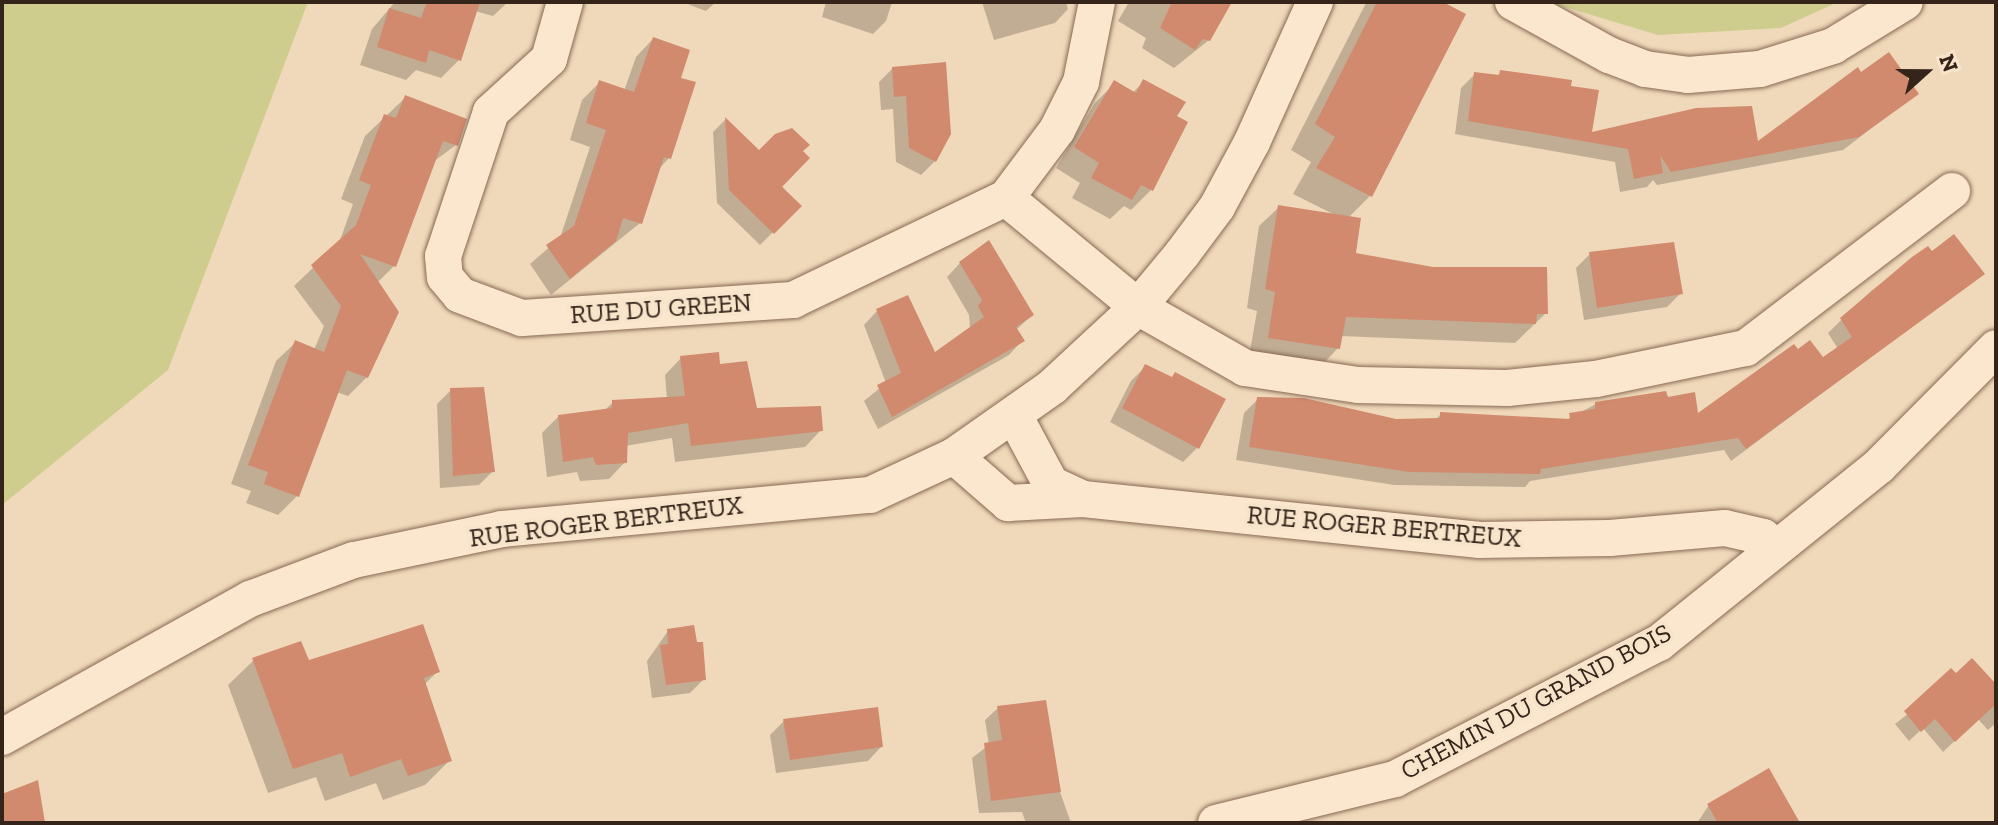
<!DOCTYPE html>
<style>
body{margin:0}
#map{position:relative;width:1998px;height:825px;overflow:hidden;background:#f0d9ba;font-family:"Zilla Slab",serif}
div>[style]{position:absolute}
.green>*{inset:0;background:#cecd8e}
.shadow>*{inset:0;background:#0003}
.building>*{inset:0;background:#d18a6d}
.roads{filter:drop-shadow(0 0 2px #876954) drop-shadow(0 0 2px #876954)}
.minor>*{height:36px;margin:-18px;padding:0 18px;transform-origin:18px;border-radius:18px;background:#fbe7cd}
span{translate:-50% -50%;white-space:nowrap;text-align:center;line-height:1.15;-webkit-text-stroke:7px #f7e4ca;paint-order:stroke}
.street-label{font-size:26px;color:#35241a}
.frame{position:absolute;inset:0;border:4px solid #35241a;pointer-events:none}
.north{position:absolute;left:1886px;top:32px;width:80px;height:80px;-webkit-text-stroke:6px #f7e4ca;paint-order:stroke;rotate:69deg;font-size:22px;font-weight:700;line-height:32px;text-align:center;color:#35241a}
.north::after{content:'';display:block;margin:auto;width:28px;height:36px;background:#35241a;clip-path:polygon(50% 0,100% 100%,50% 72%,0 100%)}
</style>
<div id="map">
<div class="green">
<i style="clip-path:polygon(2px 2px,308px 2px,168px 370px,2px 505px)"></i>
<i style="clip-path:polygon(1548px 2px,1838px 2px,1781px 28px,1658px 35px)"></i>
</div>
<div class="shadow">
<i style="clip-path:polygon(395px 2px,508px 2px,493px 16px,475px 11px,459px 60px,441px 78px,416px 70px,406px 80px,360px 65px,372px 29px)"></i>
<i style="clip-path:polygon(682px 2px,716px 2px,706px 11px)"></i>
<i style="clip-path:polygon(826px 2px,892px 2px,886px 21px,873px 34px,822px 17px)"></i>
<i style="clip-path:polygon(982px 2px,1066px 2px,1068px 9px,1055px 23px,994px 40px)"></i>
<i style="clip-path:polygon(1129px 2px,1230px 2px,1209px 40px,1174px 68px,1142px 48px,1146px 38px,1118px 21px)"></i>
<i style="clip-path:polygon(1438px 2px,1370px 196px,1348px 218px,1353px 255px,1546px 313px,1515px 343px,1340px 336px,1338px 348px,1319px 368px,1249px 357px,1257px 311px,1247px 308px,1259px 226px,1279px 207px,1333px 214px,1293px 194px,1311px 162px,1291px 150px,1366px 3px)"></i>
<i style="clip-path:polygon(653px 39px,678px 79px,669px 158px,658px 170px,640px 223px,551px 295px,530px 264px,560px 238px,590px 147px,570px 140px,582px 100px,599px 83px,624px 91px,636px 57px)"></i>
<i style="clip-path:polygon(944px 64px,935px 161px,921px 175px,896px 162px,893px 109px,881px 110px,879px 82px,893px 68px)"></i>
<i style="clip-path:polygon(1501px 72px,1569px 87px,1589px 134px,1756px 145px,1860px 75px,1916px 94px,1843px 150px,1657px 185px,1653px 180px,1647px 187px,1620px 192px,1615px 162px,1455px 134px,1461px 88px,1475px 74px,1496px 77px)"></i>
<i style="clip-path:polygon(1144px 82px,1175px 116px,1151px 190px,1131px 210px,1124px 206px,1110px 219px,1072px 198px,1080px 183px,1056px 168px,1095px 103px,1115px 83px,1132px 93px)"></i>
<i style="clip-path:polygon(406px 97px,456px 145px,433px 162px,394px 266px,377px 283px,367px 377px,348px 396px,336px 392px,297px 496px,278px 515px,246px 503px,251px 491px,231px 484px,276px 361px,295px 343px,314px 350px,324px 326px,294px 286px,339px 243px,353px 204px,341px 199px,365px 136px)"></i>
<i style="clip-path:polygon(725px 120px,799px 206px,760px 245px,717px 203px,713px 132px)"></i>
<i style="clip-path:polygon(1928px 249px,1982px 274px,1731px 461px,1724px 450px,1530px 481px,1525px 487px,1394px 485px,1236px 460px,1244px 413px,1258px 399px,1396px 421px,1435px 420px,1441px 414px,1564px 421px,1596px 404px,1666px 400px,1697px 416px,1797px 352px,1822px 360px,1838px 349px,1828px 333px,1871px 291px)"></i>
<i style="clip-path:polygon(1590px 254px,1681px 293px,1667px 307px,1584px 320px,1576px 268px)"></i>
<i style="clip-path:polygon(960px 263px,1032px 315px,1016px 330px,1022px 341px,1009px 355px,878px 429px,864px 401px,886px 383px,864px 325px,877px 311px,935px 355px,970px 329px,969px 315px,947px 277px)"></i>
<i style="clip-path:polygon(681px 358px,718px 366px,755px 410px,821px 430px,805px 447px,675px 462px,672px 438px,625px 446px,625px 462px,609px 479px,580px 481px,577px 472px,547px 477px,542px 433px,559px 416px,604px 411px,613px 402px,667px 399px,665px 375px)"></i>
<i style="clip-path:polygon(1145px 367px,1197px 448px,1183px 462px,1110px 422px,1131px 381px)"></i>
<i style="clip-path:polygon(451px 390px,493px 471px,479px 485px,440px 488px,437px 404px)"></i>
<i style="clip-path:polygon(668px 631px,704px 679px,690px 693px,652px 698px,647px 661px)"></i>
<i style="clip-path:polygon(254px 660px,437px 672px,424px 685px,450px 760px,425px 785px,383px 800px,376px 783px,325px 801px,316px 777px,268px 793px,228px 685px)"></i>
<i style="clip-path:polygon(1956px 676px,1996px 682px,1996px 723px,1988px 730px,1978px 719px,1943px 752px,1923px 728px,1909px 741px,1895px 724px)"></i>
<i style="clip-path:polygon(998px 708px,1052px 769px,1071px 823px,1026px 823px,1022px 812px,979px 813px,972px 758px,989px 745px,985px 720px)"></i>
<i style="clip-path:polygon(784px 721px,881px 747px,868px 761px,776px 773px,770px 735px)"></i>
<i style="clip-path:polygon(1709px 805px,1798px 823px,1697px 823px)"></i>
</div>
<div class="building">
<i style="clip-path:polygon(427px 2px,480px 2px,461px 61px,429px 50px,426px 63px,377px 47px,389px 8px,421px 18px)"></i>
<i style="clip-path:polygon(1172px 2px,1232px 2px,1210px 41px,1203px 39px,1195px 50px,1160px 28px)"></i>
<i style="clip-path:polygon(1377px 2px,1443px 2px,1466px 14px,1372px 197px,1316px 168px,1335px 137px,1315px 124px)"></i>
<i style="clip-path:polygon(653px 37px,690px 50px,681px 78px,696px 82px,671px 159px,664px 157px,642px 224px,623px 218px,616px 241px,570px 279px,546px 245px,574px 226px,606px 130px,586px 123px,599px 80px,634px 92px)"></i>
<i style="clip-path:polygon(1889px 52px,1919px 94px,1859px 137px,1671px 172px,1660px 155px,1663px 173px,1634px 179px,1628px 149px,1468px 121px,1474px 72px,1499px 75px,1500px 70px,1572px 80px,1571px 86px,1599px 90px,1592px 132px,1696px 108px,1752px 106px,1758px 141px,1858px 67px,1861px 72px)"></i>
<i style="clip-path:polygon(946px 62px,951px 134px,936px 162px,909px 148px,906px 96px,894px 97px,892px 67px)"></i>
<i style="clip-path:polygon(1143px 79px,1186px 102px,1177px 116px,1188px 122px,1153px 191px,1141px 185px,1132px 200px,1091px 178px,1099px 163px,1074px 147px,1114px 80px,1136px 93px)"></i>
<i style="clip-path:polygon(405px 95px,467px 119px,458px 146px,443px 141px,396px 267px,360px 254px,399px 312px,368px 378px,347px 370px,299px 497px,264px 484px,268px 472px,248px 465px,295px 340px,324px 352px,341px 306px,311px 265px,356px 225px,371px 185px,359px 180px,384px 114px,396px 118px)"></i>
<i style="clip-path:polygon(725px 117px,759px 150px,775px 134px,792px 128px,810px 145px,803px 151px,810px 158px,782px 187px,802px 206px,774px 234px,729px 190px)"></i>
<i style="clip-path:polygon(1278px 205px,1361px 218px,1356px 253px,1433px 267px,1547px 267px,1548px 314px,1537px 314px,1536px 324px,1346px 317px,1340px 349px,1268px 338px,1275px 292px,1265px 289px)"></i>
<i style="clip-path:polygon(1954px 234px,1985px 274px,1746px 449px,1738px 438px,1541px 469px,1540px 474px,1409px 472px,1249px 447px,1257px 397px,1304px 398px,1396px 419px,1440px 418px,1440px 412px,1570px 419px,1569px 413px,1595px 409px,1595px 402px,1666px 391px,1668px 397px,1695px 392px,1698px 413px,1794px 344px,1798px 349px,1810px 340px,1823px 357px,1852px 337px,1840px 318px,1912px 257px,1928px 246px,1932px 251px)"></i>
<i style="clip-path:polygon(989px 240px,1034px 315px,1016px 327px,1025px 341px,892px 417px,877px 385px,901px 373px,876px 309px,908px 295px,935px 352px,984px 317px,978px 306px,982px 300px,959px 262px)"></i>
<i style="clip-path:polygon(1674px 242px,1683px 294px,1597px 308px,1589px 252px)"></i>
<i style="clip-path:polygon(719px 352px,720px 364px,747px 361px,757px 408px,821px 406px,823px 431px,691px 446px,688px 423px,628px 433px,627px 463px,596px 465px,593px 457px,563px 462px,558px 415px,612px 408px,612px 400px,685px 396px,680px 356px)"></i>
<i style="clip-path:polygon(1145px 364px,1172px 377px,1175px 372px,1226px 399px,1199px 449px,1122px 408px)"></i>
<i style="clip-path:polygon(484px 387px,495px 472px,453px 476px,450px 388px)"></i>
<i style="clip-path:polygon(423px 624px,440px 672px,424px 678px,452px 761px,408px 776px,401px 759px,350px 777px,342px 753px,293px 769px,252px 658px,301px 641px,309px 660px)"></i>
<i style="clip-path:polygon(694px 625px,697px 642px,703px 642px,706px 680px,666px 685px,660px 645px,668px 644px,667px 629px)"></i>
<i style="clip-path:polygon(1972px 658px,1996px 684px,1996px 704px,1955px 742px,1935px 719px,1921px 732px,1904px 711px,1951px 668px,1956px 673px)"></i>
<i style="clip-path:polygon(1046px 700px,1061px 792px,991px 801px,984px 743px,1002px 740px,997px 706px)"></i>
<i style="clip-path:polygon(878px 707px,883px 747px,790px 760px,783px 719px)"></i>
<i style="clip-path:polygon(1769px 768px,1800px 823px,1718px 823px,1707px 804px)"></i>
<i style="clip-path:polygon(38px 780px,45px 823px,2px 823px,2px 794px)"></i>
</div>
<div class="roads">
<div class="minor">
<i style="left:565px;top:2px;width:59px;rotate:105.7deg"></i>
<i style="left:549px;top:59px;width:79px;rotate:137.6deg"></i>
<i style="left:491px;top:112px;width:152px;rotate:108.4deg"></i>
<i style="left:443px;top:256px;width:21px;rotate:85deg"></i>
<i style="left:445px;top:277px;width:23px;rotate:50deg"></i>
<i style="left:460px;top:295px;width:66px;rotate:20.4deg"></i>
<i style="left:522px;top:318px;width:272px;rotate:-3.8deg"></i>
<i style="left:793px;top:300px;width:236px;rotate:-25.6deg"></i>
<i style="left:1006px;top:198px;width:171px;rotate:39.5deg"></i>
<i style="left:1138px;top:307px;width:123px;rotate:29.7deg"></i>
<i style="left:1245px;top:368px;width:114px;rotate:8.6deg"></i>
<i style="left:1358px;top:385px;width:149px;rotate:1.2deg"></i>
<i style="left:1507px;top:388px;width:89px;rotate:-5.8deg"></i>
<i style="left:1596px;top:379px;width:153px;rotate:-11.7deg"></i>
<i style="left:1746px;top:348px;width:259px;rotate:-37.3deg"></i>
<i style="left:1513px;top:2px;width:110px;rotate:28.9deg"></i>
<i style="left:1609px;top:55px;width:39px;rotate:21deg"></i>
<i style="left:1645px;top:69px;width:43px;rotate:7.9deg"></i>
<i style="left:1688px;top:75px;width:72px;rotate:-4.8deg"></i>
<i style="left:1760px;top:69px;width:77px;rotate:-17.5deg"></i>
<i style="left:1833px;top:46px;width:84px;rotate:-31.4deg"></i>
<i style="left:1006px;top:198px;width:85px;rotate:-53.1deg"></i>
<i style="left:1057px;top:130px;width:54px;rotate:-63.4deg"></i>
<i style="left:1081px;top:82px;width:82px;rotate:-78.7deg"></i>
<i style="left:1015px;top:417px;width:76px;rotate:61.8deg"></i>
<i style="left:1051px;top:484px;width:35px;rotate:25deg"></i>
<i style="left:954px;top:456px;width:72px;rotate:41deg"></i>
<i style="left:1008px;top:503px;width:75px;rotate:-3.1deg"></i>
<i style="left:1083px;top:499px;width:399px;rotate:5.9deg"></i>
<i style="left:1480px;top:540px;width:130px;rotate:-0.9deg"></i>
<i style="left:1610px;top:538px;width:115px;rotate:-5deg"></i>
<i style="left:1725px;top:528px;width:39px;rotate:13deg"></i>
<i style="left:1763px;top:537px;width:17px;rotate:36deg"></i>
<i style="left:2px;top:737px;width:284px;rotate:-29.1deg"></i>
<i style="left:250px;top:599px;width:111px;rotate:-20.6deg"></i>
<i style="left:354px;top:560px;width:151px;rotate:-11.8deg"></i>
<i style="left:502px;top:529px;width:370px;rotate:-5.3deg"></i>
<i style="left:870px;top:495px;width:93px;rotate:-24.9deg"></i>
<i style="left:954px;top:456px;width:120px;rotate:-35.1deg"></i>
<i style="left:1052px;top:387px;width:117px;rotate:-42.9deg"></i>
<i style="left:1138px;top:307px;width:69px;rotate:-50.3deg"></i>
<i style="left:1182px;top:254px;width:59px;rotate:-53.3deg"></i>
<i style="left:1217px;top:207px;width:74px;rotate:-61.7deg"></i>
<i style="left:1252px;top:142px;width:154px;rotate:-65.8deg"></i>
<i style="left:1216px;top:823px;width:184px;rotate:-13.8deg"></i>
<i style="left:1395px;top:779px;width:297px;rotate:-27.3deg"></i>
<i style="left:1659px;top:643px;width:282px;rotate:-38.8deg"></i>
<i style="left:1879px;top:466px;width:166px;rotate:-45.2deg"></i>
</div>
</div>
<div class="street-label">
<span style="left:661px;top:309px;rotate:-4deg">RUE DU GREEN</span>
<span style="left:606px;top:522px;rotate:-7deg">RUE ROGER BERTREUX</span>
<span style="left:1384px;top:527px;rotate:5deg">RUE ROGER BERTREUX</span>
<span style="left:1536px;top:702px;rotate:-28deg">CHEMIN DU GRAND BOIS</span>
</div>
<div class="frame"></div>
<div class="north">N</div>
</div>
